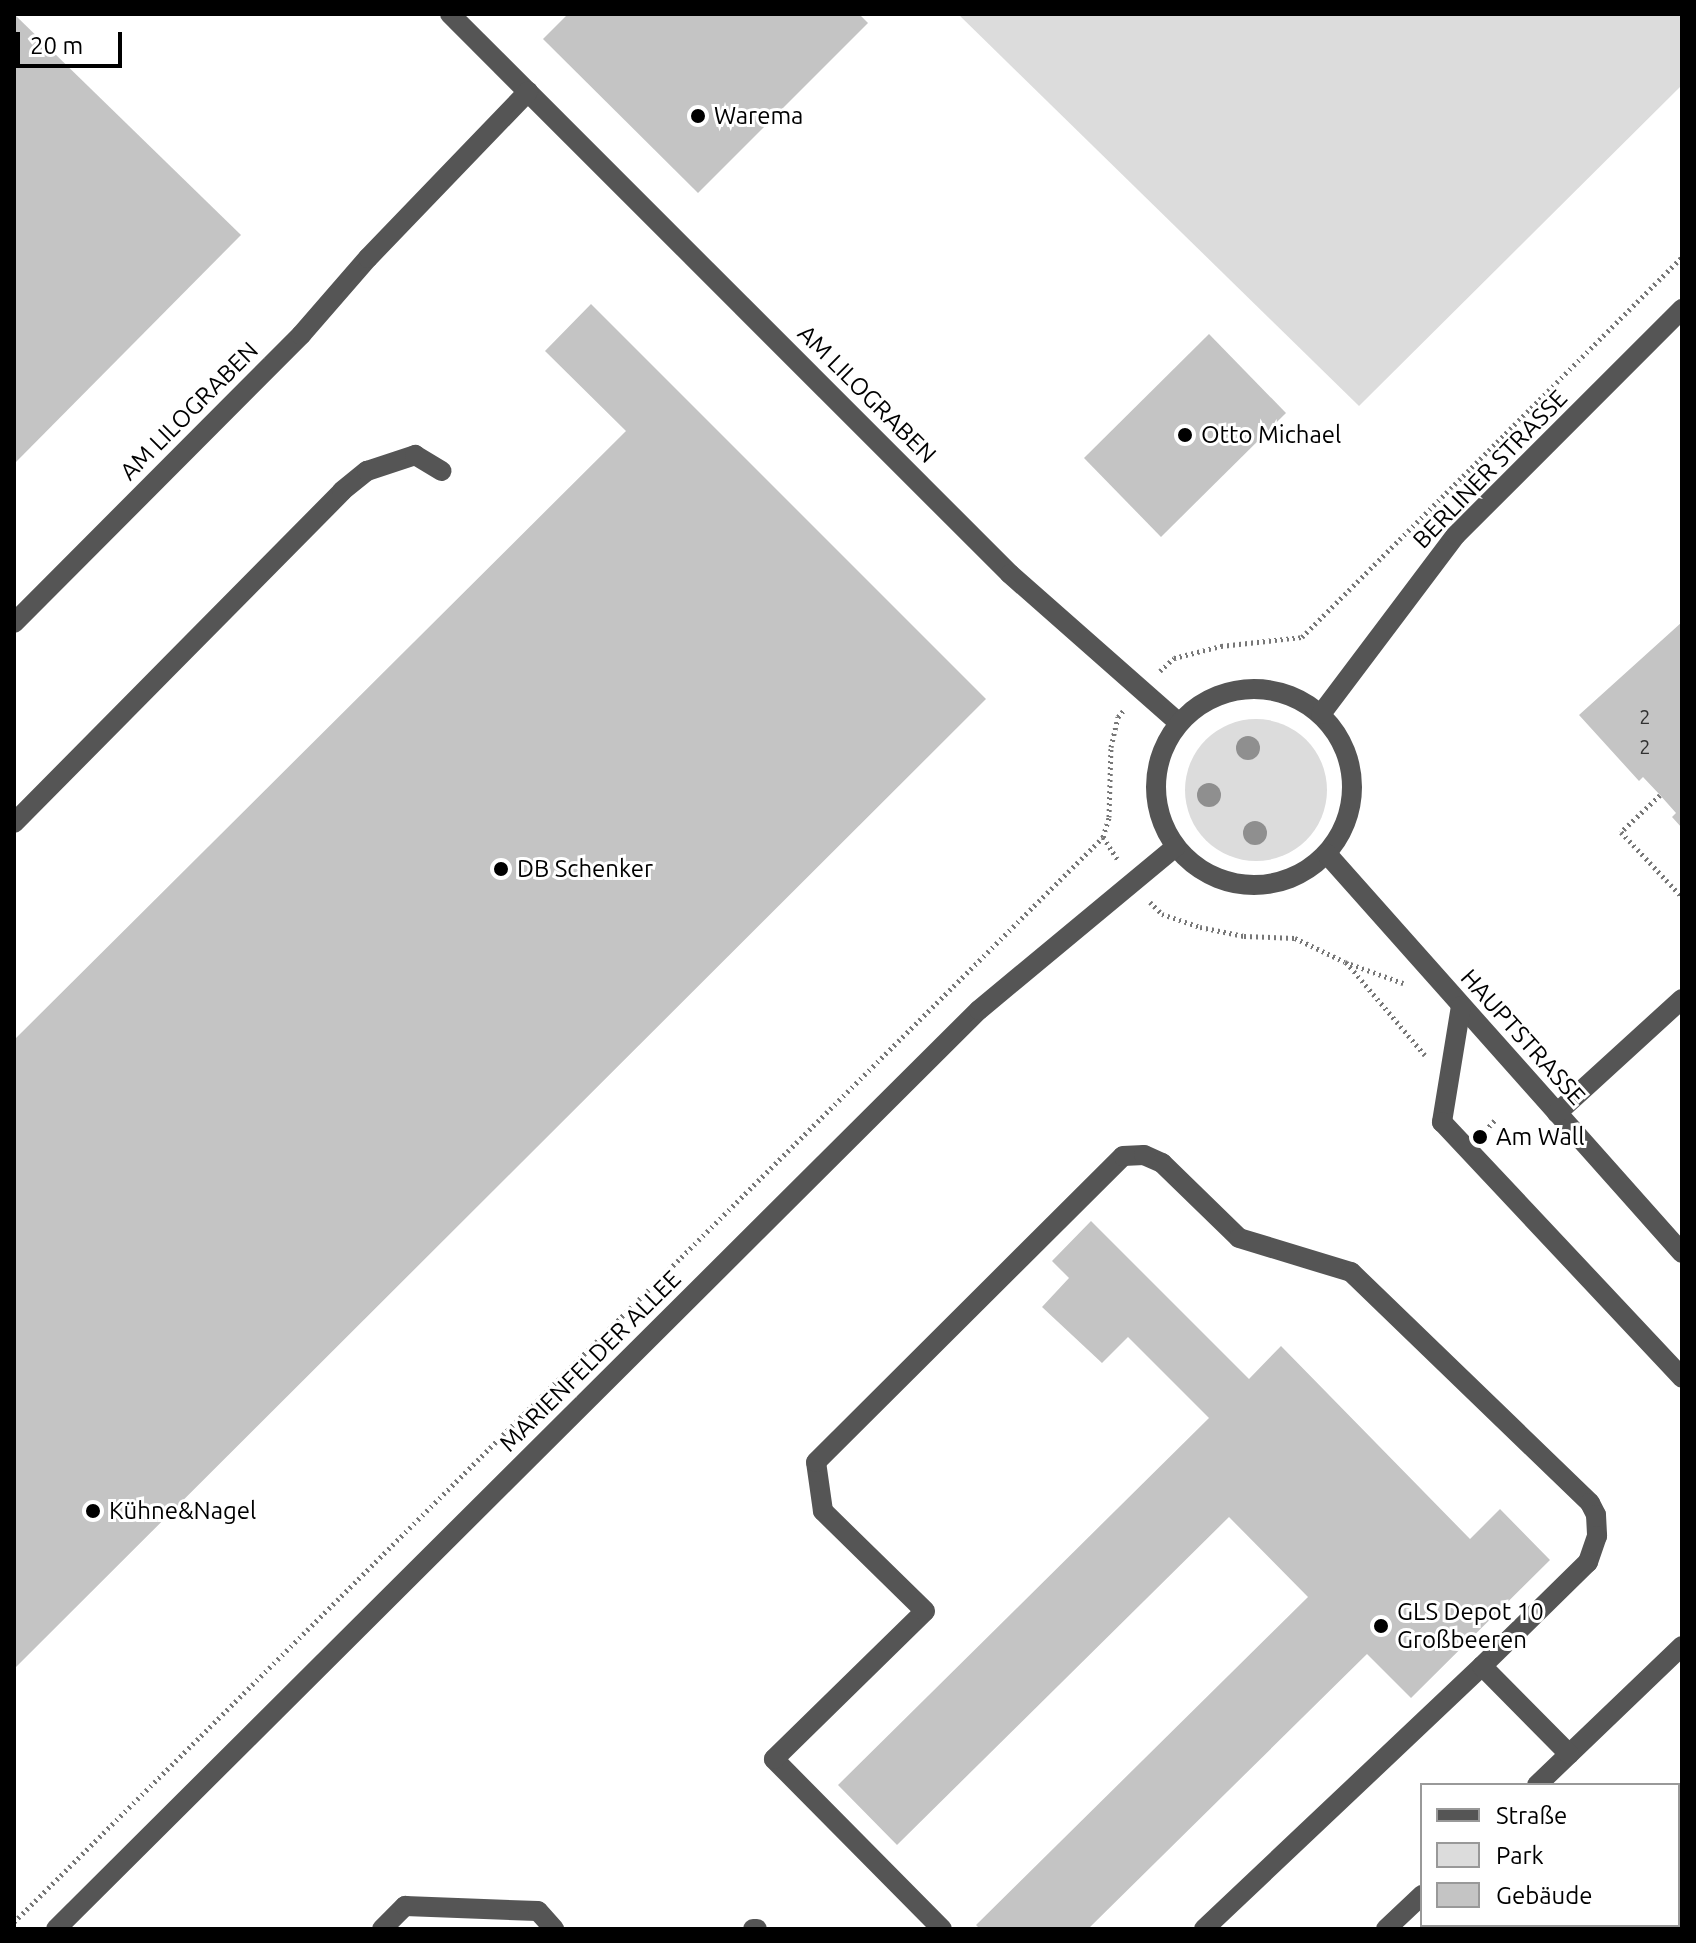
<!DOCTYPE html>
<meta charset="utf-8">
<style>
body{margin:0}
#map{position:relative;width:1696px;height:1943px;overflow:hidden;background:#fff;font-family:Ubuntu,sans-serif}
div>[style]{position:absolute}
.green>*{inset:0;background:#dcdcdc}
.round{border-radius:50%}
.building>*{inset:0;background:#c4c4c4}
.path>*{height:5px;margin-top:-2.5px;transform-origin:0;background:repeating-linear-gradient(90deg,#777 0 2px,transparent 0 6px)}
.minor>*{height:20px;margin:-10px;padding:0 10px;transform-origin:10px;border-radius:10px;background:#555}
.minor>.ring{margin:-10px;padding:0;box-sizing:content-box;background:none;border:20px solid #555;border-radius:50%}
.trees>*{width:24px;height:24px;margin:-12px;border-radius:50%;background:#8f8f8f}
.dots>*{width:22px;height:22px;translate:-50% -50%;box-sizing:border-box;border:4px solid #fff;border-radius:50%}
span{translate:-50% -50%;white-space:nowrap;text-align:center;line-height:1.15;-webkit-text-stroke:6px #fff;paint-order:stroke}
.number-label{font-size:20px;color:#313131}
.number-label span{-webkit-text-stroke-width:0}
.poi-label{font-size:24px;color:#000}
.left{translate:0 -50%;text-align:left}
.street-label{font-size:24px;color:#000}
.frame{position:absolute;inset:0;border:16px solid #000;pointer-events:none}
.legend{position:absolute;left:1420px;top:1783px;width:260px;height:144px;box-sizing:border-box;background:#fff;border:2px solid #999;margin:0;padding:10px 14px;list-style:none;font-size:24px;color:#000}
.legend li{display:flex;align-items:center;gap:16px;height:40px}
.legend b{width:40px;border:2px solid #999}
.scale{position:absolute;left:16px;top:32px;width:106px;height:36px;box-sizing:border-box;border:4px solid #000;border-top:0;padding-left:10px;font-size:24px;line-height:28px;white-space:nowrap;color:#000;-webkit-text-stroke:6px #fff;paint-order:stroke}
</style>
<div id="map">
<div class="green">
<i style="clip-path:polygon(958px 14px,1682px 14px,1682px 85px,1359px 406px)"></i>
<i class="round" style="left:1185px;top:719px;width:142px;height:142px"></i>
</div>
<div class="building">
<i style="clip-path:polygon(14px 14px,241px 235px,14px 464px)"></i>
<i style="clip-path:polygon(568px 14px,859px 14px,868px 23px,698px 193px,543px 39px)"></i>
<i style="clip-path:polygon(591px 304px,986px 699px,14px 1669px,14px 1040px,626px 431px,545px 351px)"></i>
<i style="clip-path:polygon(1209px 334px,1286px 413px,1161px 537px,1084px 458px)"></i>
<i style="clip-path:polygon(1682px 622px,1682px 828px,1672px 817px,1676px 813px,1660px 795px,1643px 777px,1639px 781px,1579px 715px)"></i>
<i style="clip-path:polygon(1091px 1221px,1249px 1379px,1281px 1346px,1470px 1539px,1500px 1509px,1550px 1560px,1411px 1698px,1367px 1654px,1088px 1929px,980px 1929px,976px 1925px,1308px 1597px,1229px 1517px,897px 1845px,838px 1785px,1209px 1418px,1128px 1337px,1102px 1363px,1042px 1307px,1069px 1278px,1052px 1261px)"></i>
</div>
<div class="path">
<i style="left:1160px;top:671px;width:19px;rotate:-43deg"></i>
<i style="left:1174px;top:658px;width:49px;rotate:-14.3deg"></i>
<i style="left:1221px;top:646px;width:81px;rotate:-6.3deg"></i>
<i style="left:1302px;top:637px;width:537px;rotate:-45deg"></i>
<i style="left:1660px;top:795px;width:54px;rotate:136.5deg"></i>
<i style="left:1621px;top:832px;width:89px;rotate:46.8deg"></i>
<i style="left:1103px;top:837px;width:27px;rotate:57deg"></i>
<i style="left:1150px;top:902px;width:17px;rotate:45deg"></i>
<i style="left:1162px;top:914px;width:40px;rotate:18.9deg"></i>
<i style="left:1200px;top:927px;width:45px;rotate:11.6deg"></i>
<i style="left:1244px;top:936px;width:51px;rotate:2.2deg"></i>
<i style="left:1295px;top:938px;width:55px;rotate:25.6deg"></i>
<i style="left:1345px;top:962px;width:62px;rotate:19.9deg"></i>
<i style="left:1346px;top:962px;width:122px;rotate:49.7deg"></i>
<i style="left:1485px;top:1131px;width:15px;rotate:-48deg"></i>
<i style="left:14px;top:1922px;width:1537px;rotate:-44.89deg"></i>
<i style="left:1103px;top:837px;width:21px;rotate:-73deg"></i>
<i style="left:1109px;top:817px;width:70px;rotate:-88.4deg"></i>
<i style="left:1111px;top:747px;width:31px;rotate:-77deg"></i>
<i style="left:1118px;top:717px;width:8px;rotate:-50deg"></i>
</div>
<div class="minor">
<i style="left:450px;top:14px;width:792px;rotate:45deg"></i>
<i style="left:1010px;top:574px;width:225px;rotate:41.4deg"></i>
<i style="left:14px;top:623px;width:407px;rotate:-45.1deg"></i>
<i style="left:301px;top:335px;width:102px;rotate:-49deg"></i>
<i style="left:368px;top:258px;width:231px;rotate:-46.1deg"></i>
<i class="ring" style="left:1156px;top:689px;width:176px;height:176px"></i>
<i style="left:1321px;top:714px;width:224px;rotate:-53deg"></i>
<i style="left:1456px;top:535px;width:320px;rotate:-45deg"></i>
<i style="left:14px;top:823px;width:467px;rotate:-45.3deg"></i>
<i style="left:342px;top:491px;width:32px;rotate:-39deg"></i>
<i style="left:367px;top:471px;width:51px;rotate:-18.4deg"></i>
<i style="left:415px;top:455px;width:31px;rotate:31deg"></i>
<i style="left:1327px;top:854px;width:534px;rotate:48.34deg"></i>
<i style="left:1461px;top:1006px;width:118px;rotate:99.3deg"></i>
<i style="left:1442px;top:1122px;width:351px;rotate:46.8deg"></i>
<i style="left:1557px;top:1113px;width:169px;rotate:-42.4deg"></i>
<i style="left:1537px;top:1785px;width:201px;rotate:-43.8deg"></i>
<i style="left:56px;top:1929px;width:1302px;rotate:-44.88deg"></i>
<i style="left:979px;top:1010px;width:255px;rotate:-39.7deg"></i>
<i style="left:382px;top:1929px;width:33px;rotate:-45deg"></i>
<i style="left:405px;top:1906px;width:133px;rotate:2.2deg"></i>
<i style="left:538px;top:1911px;width:24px;rotate:48deg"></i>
<i style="left:753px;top:1929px;width:4px"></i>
<i style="left:942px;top:1929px;width:239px;rotate:-134.7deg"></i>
<i style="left:774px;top:1759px;width:211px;rotate:-44.4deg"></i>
<i style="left:925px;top:1611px;width:143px;rotate:-135.6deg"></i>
<i style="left:823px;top:1511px;width:49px;rotate:-98.1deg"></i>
<i style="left:816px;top:1462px;width:433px;rotate:-44.9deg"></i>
<i style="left:1123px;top:1156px;width:21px;rotate:-3deg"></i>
<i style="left:1144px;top:1155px;width:20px;rotate:24deg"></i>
<i style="left:1162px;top:1163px;width:107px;rotate:44.2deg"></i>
<i style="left:1239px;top:1238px;width:117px;rotate:16.9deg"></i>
<i style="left:1351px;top:1272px;width:332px;rotate:44deg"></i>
<i style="left:1590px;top:1503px;width:13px;rotate:63deg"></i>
<i style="left:1596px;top:1515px;width:21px;rotate:87deg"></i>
<i style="left:1597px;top:1536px;width:28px;rotate:109deg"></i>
<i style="left:1588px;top:1562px;width:148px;rotate:135.5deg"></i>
<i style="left:1204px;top:1929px;width:383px;rotate:-43.4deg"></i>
<i style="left:1482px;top:1666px;width:124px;rotate:45.3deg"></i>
<i style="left:1386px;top:1929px;width:50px;rotate:-43.4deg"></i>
<i style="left:1674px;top:1929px;width:11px;rotate:-41deg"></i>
</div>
<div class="trees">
<i style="left:1248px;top:748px"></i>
<i style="left:1209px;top:795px"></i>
<i style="left:1255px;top:833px"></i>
</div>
<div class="dots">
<i style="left:698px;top:116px;background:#000"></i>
<i style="left:1185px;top:435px;background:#000"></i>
<i style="left:501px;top:869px;background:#000"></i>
<i style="left:1480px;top:1137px;background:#000"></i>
<i style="left:93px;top:1511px;background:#000"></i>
<i style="left:1381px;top:1626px;background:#000"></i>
</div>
<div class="number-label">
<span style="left:1645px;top:716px">2</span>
<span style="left:1645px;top:746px">2</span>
</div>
<div class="poi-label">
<span class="left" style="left:714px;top:116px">Warema</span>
<span class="left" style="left:1201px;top:435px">Otto Michael</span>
<span class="left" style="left:517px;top:869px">DB Schenker</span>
<span class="left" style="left:1496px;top:1137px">Am Wall</span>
<span class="left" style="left:109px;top:1511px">Kühne&amp;Nagel</span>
<span class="left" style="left:1397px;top:1626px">GLS Depot 10<br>Großbeeren</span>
</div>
<div class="street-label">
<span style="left:867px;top:394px;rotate:45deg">AM LILOGRABEN</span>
<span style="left:189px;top:411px;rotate:-45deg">AM LILOGRABEN</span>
<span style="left:1490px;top:469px;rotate:-46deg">BERLINER STRASSE</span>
<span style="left:1523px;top:1037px;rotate:48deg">HAUPTSTRASSE</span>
<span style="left:590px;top:1361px;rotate:-45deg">MARIENFELDER ALLEE</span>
</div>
<div class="frame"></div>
<ul class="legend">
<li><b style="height:10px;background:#555"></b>Straße</li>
<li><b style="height:22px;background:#dcdcdc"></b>Park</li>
<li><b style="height:22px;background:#c4c4c4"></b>Gebäude</li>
</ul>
<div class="scale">20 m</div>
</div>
